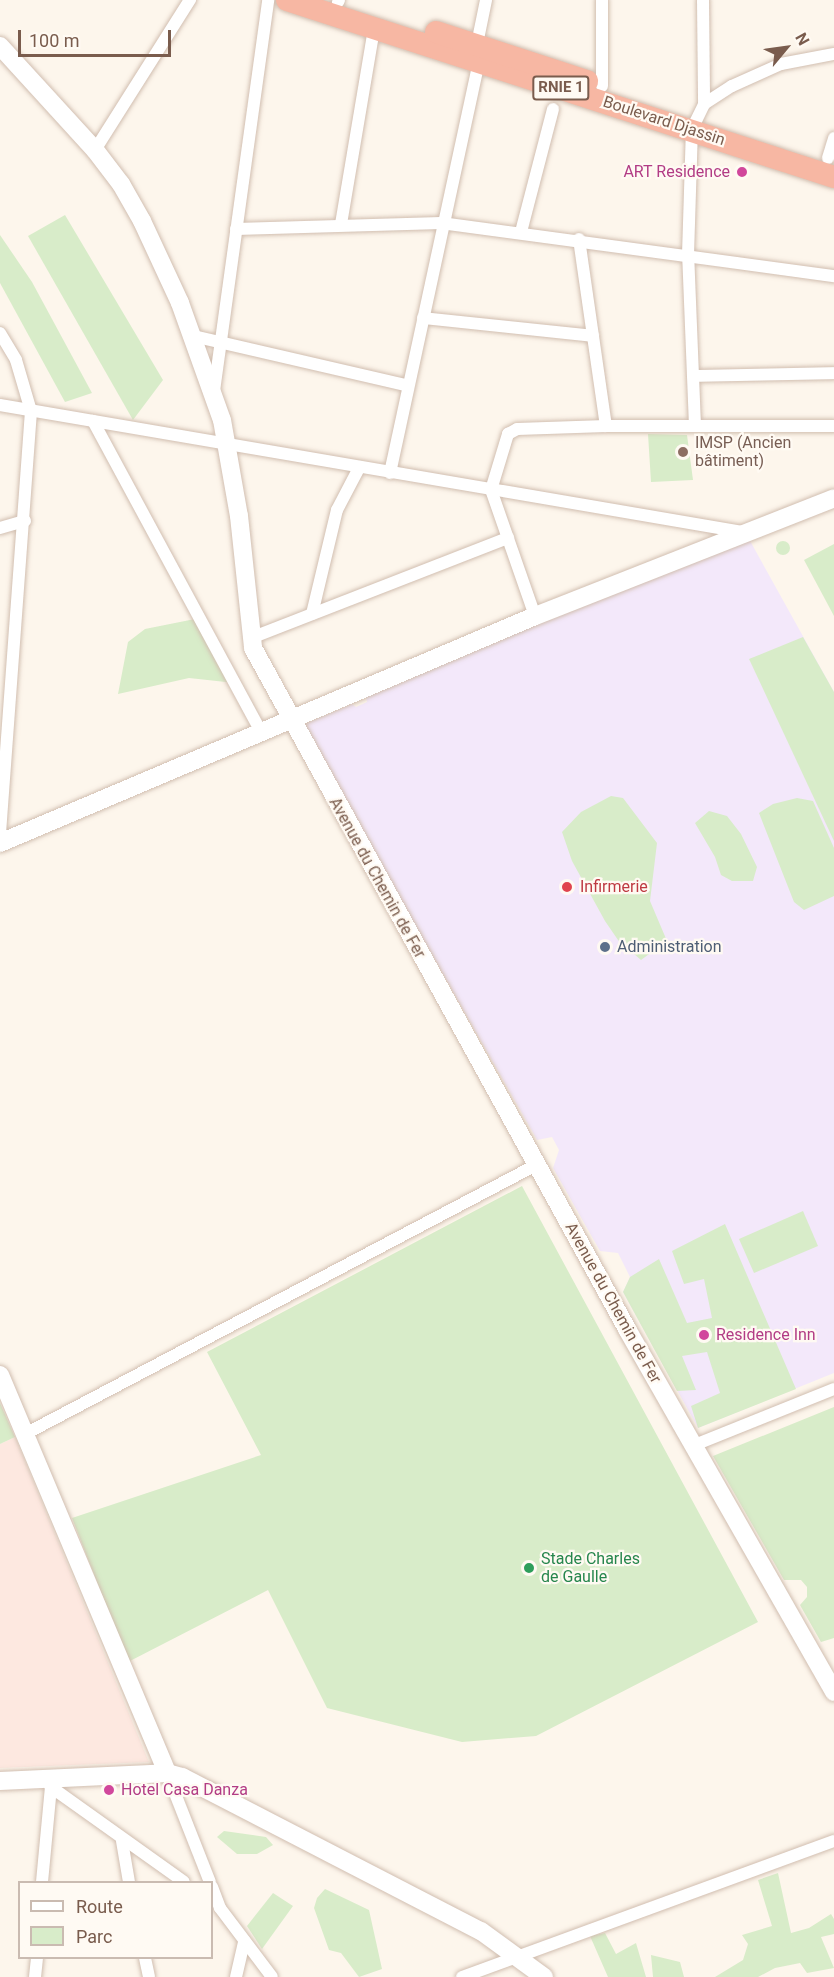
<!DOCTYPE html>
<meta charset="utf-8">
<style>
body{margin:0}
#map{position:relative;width:834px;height:1977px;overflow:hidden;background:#fdf6ec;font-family:Roboto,sans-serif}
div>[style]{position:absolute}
.commercial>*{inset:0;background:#fde8e0}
.education>*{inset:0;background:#f3e8fa}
.green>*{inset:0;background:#d8ecc9}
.round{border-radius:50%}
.roads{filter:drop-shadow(0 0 2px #d1beb0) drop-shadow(0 0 2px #d1beb0)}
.street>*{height:12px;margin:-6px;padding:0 6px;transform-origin:6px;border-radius:6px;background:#fff}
.secondary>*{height:18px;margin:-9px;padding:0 9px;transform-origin:9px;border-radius:9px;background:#fff}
.highway>*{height:22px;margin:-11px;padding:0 11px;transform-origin:11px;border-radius:11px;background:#f7b7a3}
.dots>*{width:16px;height:16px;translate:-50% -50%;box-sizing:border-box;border:3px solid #fffaf3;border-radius:50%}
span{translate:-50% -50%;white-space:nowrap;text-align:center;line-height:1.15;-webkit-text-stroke:4.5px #fffaf3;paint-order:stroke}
.shield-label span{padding:2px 4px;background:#fffaf3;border:2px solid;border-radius:4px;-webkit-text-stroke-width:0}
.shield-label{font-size:15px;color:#7a5c4d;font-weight:700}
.street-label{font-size:16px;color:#7a5c4d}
.hotel-label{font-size:16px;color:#b23c85}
.right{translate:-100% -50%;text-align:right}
.left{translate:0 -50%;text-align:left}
.education-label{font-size:16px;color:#785e54}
.health-label{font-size:16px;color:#be3a42}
.service-label{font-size:16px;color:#4e5e75}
.leisure-label{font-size:16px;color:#27864d}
.legend{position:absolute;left:18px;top:1881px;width:195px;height:78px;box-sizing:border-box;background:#fffaf3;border:2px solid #cabbb1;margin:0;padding:8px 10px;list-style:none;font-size:18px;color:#7a5c4d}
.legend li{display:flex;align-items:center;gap:12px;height:30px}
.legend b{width:30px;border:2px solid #cabbb1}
.north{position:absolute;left:756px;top:18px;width:60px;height:60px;-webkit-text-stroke:4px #fffaf3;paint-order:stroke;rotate:61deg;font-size:16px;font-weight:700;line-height:24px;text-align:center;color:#7a5c4d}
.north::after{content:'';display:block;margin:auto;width:21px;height:27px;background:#7a5c4d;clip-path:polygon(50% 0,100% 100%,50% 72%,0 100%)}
.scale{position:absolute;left:18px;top:30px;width:153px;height:27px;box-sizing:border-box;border:3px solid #7a5c4d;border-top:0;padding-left:8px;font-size:18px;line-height:21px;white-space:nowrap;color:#7a5c4d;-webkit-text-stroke:4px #fffaf3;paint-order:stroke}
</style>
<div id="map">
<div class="commercial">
<i style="clip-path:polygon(15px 1437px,149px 1762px,0 1768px,0 1444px)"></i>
</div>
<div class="education">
<i style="clip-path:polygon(749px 539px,834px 692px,834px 1373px,698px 1428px,623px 1292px,630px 1277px,618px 1253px,600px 1251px,553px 1168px,559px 1150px,552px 1137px,537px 1140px,302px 725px,352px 704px,356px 707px,367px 702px,366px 697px,520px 630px)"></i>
</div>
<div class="green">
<i style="clip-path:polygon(65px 215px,163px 380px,133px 420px,28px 236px)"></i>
<i style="clip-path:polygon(0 235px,32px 282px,92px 393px,65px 402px,0 283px)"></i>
<i style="clip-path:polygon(648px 434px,687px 435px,693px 480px,651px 482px)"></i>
<i class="round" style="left:776px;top:541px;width:14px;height:14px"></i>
<i style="clip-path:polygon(834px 544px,834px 616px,804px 560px)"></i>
<i style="clip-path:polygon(200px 618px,235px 683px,189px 678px,118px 694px,128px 642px,145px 629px)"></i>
<i style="clip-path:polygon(803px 637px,834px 692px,834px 841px,749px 659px)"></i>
<i style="clip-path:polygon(611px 796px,623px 798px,657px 843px,650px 901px,667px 941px,641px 960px,618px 940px,605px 921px,572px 861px,562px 832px,581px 812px)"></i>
<i style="clip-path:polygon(797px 798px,813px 801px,834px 848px,834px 896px,804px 910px,794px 902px,759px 813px,773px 804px)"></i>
<i style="clip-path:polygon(709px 811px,727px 816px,741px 834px,757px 867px,753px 881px,732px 881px,721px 875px,715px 857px,695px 823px)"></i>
<i style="clip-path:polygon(522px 1186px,758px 1622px,536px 1736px,462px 1742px,327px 1708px,268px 1590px,128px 1662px,72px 1518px,261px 1455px,207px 1352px)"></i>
<i style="clip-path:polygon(803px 1211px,818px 1246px,754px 1273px,739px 1239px)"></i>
<i style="clip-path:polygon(725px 1224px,796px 1389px,698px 1428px,691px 1406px,720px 1393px,707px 1352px,682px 1356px,696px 1390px,677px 1391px,623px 1292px,630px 1277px,659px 1259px,687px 1323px,712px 1318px,704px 1279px,684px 1284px,672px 1251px)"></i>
<i style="clip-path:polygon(0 1403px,15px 1437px,0 1444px)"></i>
<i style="clip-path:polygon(834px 1407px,834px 1638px,821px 1642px,800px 1605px,807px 1597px,807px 1587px,801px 1580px,784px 1580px,713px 1456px)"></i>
<i style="clip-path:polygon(224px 1831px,266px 1837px,273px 1845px,257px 1854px,237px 1854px,217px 1837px)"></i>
<i style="clip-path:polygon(778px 1873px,791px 1933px,809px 1928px,831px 1914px,834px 1919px,834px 1934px,821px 1937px,834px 1968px,807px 1973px,800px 1963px,775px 1968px,758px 1977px,715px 1977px,743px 1960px,748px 1944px,742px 1935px,772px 1926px,758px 1880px)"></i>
<i style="clip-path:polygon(325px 1889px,369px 1910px,382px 1969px,359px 1977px,341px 1953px,329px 1950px,314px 1908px,317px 1898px)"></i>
<i style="clip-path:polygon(273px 1893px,293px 1906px,262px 1949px,247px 1926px)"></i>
<i style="clip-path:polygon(605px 1933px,616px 1954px,636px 1943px,646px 1977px,608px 1977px,590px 1936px)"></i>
<i style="clip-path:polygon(651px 1955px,680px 1962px,684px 1977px,653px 1977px)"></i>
</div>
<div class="roads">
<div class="street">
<i style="left:602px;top:0;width:86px;rotate:90deg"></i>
<i style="left:703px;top:0;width:104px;rotate:89.4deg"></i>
<i style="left:338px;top:2px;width:2px;rotate:-63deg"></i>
<i style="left:477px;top:44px;width:45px;rotate:-78.4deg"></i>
<i style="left:95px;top:150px;width:178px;rotate:-57.7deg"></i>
<i style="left:828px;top:158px;width:21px;rotate:-73deg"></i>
<i style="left:341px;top:224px;width:198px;rotate:-80.4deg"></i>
<i style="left:236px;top:229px;width:205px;rotate:-1.7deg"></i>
<i style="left:441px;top:223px;width:397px;rotate:7.7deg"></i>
<i style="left:521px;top:232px;width:127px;rotate:-75.4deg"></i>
<i style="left:579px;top:239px;width:189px;rotate:81.8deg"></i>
<i style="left:423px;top:318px;width:171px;rotate:6deg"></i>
<i style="left:0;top:333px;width:31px;rotate:59deg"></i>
<i style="left:16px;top:360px;width:53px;rotate:73.6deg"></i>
<i style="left:31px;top:411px;width:420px;rotate:94.2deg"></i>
<i style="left:193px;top:336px;width:219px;rotate:13deg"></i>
<i style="left:693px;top:376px;width:141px;rotate:-1.2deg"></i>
<i style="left:214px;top:391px;width:395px;rotate:-82.1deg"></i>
<i style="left:0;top:405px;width:753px;rotate:9.71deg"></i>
<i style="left:93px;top:421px;width:353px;rotate:61.6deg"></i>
<i style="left:695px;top:426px;width:171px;rotate:-92.3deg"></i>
<i style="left:688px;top:255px;width:126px;rotate:-88.2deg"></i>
<i style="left:692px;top:129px;width:28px;rotate:-64deg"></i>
<i style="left:704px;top:104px;width:33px;rotate:-33deg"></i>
<i style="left:732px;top:86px;width:54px;rotate:-24.2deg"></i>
<i style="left:781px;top:64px;width:54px;rotate:-10.7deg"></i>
<i style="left:390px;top:473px;width:421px;rotate:-77.8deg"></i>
<i style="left:0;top:528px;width:26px;rotate:-16deg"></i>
<i style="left:312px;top:614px;width:107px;rotate:-76.5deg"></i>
<i style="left:337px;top:510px;width:47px;rotate:-62.4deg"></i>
<i style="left:535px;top:616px;width:133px;rotate:-109.2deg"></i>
<i style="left:491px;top:490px;width:59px;rotate:-73.1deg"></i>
<i style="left:508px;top:434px;width:10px;rotate:-29deg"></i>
<i style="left:517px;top:429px;width:89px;rotate:-1.9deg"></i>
<i style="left:606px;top:426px;width:228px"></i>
<i style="left:251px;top:638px;width:276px;rotate:-21.3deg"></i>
<i style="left:25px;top:1434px;width:577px;rotate:-27.76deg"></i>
<i style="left:692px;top:1446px;width:153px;rotate:-21.9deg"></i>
<i style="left:167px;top:1773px;width:117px;rotate:68.5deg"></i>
<i style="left:45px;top:1778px;width:11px;rotate:56deg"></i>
<i style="left:51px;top:1787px;width:163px;rotate:35.5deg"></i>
<i style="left:122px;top:1841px;width:42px;rotate:80.3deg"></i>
<i style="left:42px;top:1882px;width:95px;rotate:-84.6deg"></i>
<i style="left:212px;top:1887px;width:22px;rotate:69deg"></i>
<i style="left:220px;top:1908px;width:86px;rotate:53deg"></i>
<i style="left:145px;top:1958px;width:19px;rotate:78deg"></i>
<i style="left:35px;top:1977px;width:19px;rotate:-84deg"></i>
<i style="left:236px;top:1977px;width:37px;rotate:-77deg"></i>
<i style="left:462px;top:1977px;width:396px;rotate:-20.1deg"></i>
</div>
<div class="secondary">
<i style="left:0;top:46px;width:141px;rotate:47.6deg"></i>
<i style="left:95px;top:150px;width:43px;rotate:52.6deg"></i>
<i style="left:121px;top:184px;width:43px;rotate:60.4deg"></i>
<i style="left:142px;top:221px;width:90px;rotate:65.1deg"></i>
<i style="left:180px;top:303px;width:124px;rotate:70.3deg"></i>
<i style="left:222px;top:420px;width:97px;rotate:80deg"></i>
<i style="left:239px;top:516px;width:133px;rotate:83.9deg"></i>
<i style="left:253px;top:648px;width:777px;rotate:61.22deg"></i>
<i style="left:627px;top:1329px;width:418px;rotate:60.3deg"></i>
<i style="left:0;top:843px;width:581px;rotate:-22.99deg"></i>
<i style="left:535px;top:616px;width:321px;rotate:-21.5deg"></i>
<i style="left:0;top:1375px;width:432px;rotate:67.2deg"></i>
<i style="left:0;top:1781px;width:167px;rotate:-2.7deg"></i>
<i style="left:167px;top:1773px;width:16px;rotate:15deg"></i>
<i style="left:182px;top:1777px;width:336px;rotate:27.3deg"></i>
<i style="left:481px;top:1931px;width:78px;rotate:36.1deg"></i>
</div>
<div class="highway">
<i style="left:287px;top:0;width:575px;rotate:17.93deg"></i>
<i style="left:436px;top:32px;width:159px;rotate:18deg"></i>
</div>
</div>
<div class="dots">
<i style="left:742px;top:172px;background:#d1479c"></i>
<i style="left:683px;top:452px;background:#8d6e63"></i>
<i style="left:567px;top:887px;background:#e0444e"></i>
<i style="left:605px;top:947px;background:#5c6f8a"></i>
<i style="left:704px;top:1335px;background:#d1479c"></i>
<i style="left:529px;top:1568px;background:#2e9e5b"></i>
<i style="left:109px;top:1790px;background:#d1479c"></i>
</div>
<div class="shield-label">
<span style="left:561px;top:88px">RNIE 1</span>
</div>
<div class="street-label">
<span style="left:664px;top:121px;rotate:18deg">Boulevard Djassin</span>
<span style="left:377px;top:878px;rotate:61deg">Avenue du Chemin de Fer</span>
<span style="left:613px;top:1303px;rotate:61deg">Avenue du Chemin de Fer</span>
</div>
<div class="hotel-label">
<span class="right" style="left:730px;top:172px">ART Residence</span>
<span class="left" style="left:716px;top:1335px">Residence Inn</span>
<span class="left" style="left:121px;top:1790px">Hotel Casa Danza</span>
</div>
<div class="education-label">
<span class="left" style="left:695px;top:452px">IMSP (Ancien<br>bâtiment)</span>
</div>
<div class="health-label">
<span class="left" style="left:580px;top:887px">Infirmerie</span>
</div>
<div class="service-label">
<span class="left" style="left:617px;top:947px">Administration</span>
</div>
<div class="leisure-label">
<span class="left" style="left:541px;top:1568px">Stade Charles<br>de Gaulle</span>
</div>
<ul class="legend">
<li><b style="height:8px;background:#fff"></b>Route</li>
<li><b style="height:16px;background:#d8ecc9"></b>Parc</li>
</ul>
<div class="north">N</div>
<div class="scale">100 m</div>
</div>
